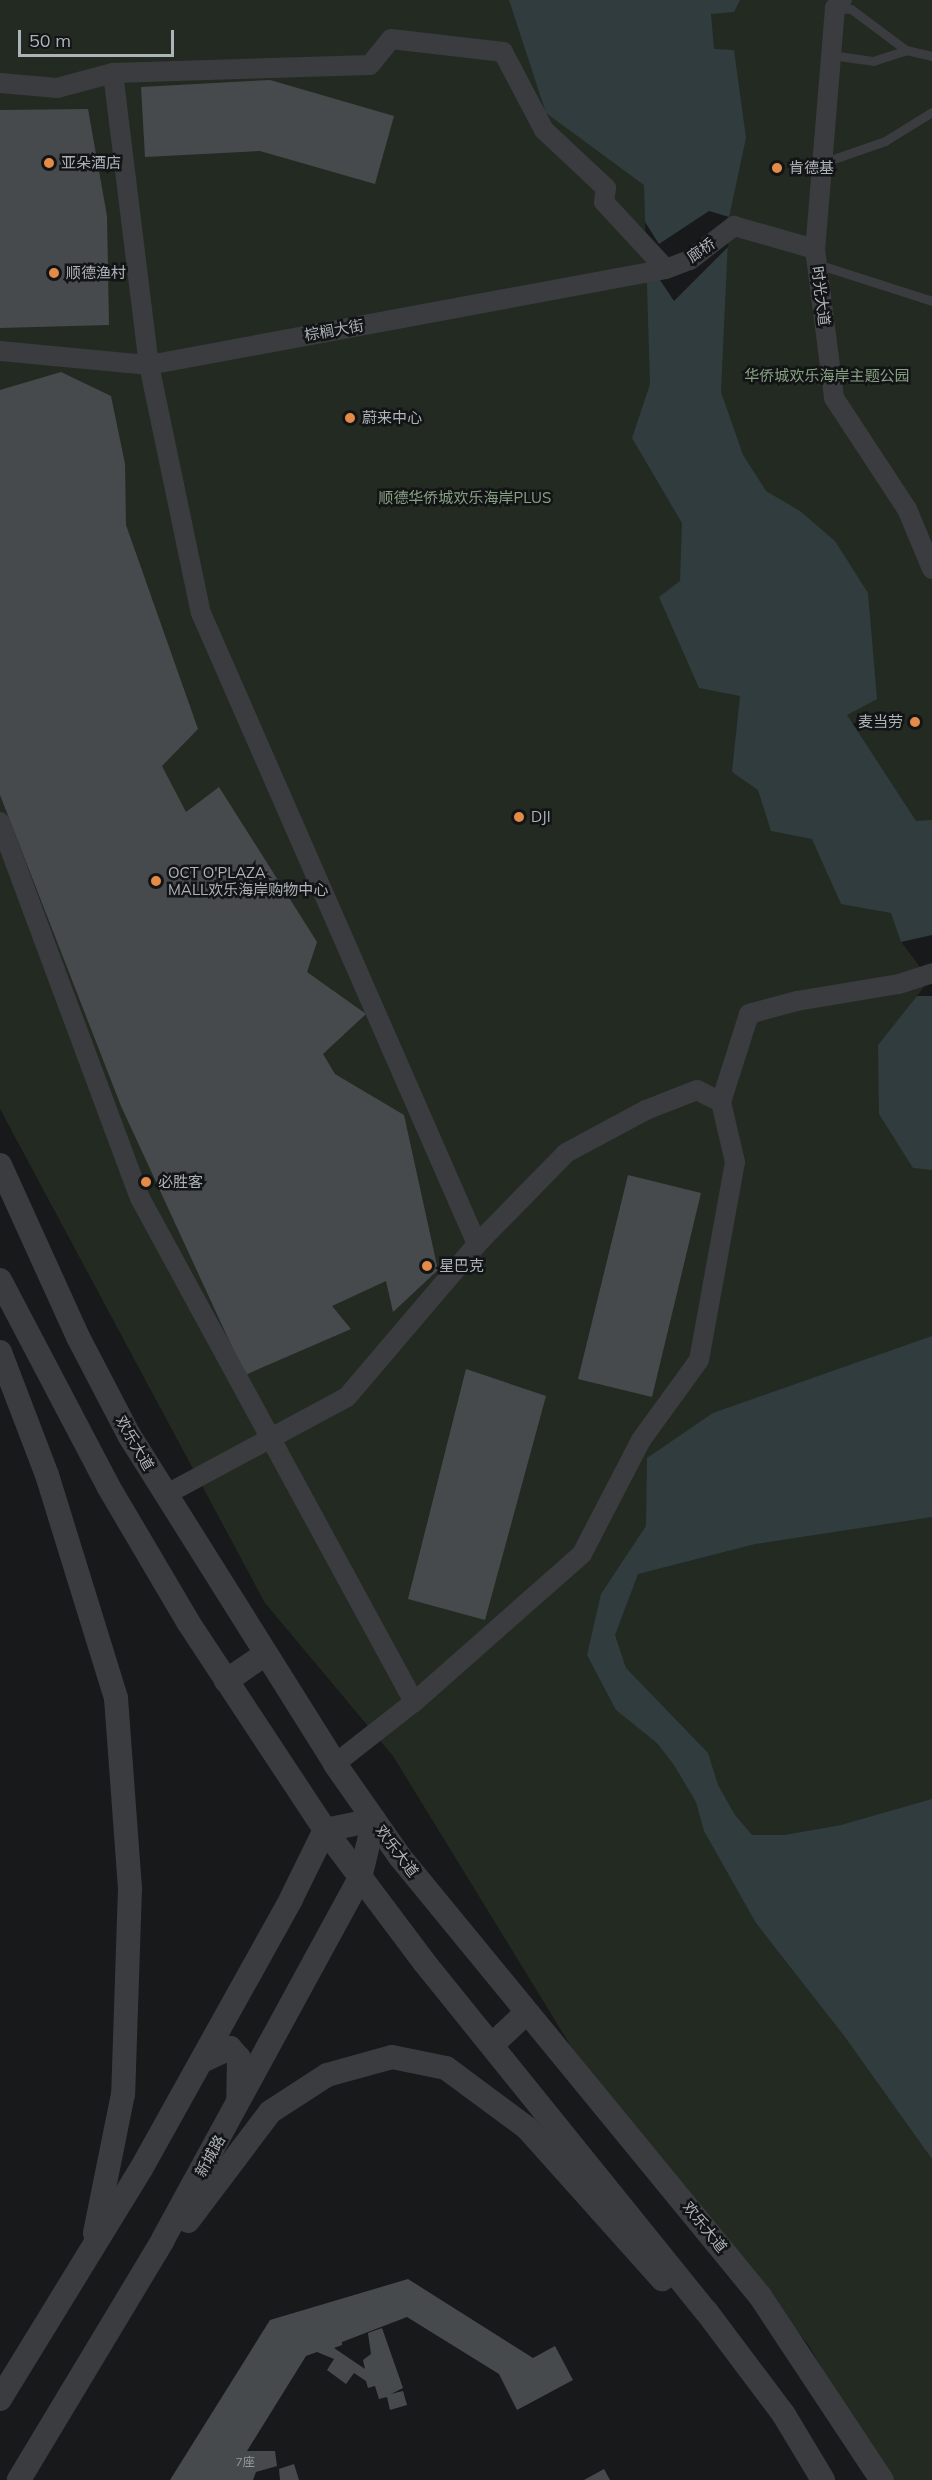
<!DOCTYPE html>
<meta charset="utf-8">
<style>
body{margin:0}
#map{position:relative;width:932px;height:2480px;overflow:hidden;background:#18191a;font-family:Mulish,"Noto Sans SC",sans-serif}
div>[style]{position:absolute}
.green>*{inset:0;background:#232a22}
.water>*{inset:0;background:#313c3f}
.pier>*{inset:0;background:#18191a}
.building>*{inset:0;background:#474a4d}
.service>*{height:9px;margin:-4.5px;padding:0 4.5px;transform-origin:4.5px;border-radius:4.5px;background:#3a3c3f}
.minor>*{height:20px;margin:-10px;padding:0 10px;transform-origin:10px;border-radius:10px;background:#3a3c3f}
.tertiary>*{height:24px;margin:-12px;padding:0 12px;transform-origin:12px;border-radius:12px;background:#3a3c3f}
.dots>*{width:16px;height:16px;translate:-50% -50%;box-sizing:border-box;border:3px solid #131415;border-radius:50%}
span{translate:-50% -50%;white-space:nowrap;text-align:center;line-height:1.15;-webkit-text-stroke:5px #131415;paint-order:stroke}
.number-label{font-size:12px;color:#93999e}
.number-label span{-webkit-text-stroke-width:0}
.poi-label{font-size:15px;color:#acb3b9}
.left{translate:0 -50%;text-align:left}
.right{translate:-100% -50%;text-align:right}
.street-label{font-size:15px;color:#acb3b9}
.park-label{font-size:15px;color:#89a284}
.scale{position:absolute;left:18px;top:30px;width:156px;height:27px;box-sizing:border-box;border:3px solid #acb3b9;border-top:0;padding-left:8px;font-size:18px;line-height:21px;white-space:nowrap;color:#acb3b9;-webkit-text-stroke:4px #131415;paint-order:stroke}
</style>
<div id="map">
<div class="green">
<i style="clip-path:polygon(0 0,932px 0,932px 2480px,887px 2480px,809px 2346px,572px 2048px,393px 1756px,265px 1603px,0 1109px)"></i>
</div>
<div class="water">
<i style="clip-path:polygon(509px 0,740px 0,734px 12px,711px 14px,714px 49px,734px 50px,746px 138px,729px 217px,721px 392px,743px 455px,766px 491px,800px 511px,835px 541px,868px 593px,877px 699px,847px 715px,916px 821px,932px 820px,932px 1170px,913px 1168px,879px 1114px,878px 1045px,929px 981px,901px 942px,891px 913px,841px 904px,812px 839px,771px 831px,758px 790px,732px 772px,740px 696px,699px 688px,659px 597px,680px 581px,682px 523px,632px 438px,650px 384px,644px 185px,546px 113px)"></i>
<i style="clip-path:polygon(932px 1336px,932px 1517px,755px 1544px,638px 1574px,615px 1635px,626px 1668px,708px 1753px,718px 1785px,735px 1815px,752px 1835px,785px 1835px,841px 1825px,932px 1799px,932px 2159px,845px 2037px,756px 1923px,704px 1831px,696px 1802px,674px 1765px,657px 1743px,616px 1710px,587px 1655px,601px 1594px,646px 1526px,647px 1458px,713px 1413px)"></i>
</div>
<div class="pier">
<i style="clip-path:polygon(709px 211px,729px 217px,728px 247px,674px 301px,646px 259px,645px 222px,659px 244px)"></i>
<i style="clip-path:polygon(932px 935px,932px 996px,917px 996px,929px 980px,901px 942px)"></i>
</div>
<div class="building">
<i style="clip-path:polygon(270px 80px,394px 116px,375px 184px,260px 151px,145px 157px,141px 87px)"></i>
<i style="clip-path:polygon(88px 109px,107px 216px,109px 325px,0 328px,0 110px)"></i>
<i style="clip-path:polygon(61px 372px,111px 396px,125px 464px,126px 525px,198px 729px,162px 766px,186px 812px,219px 787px,317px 942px,307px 972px,366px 1014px,323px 1054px,335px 1074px,404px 1115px,438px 1270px,393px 1312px,386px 1281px,332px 1306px,351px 1329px,245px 1375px,121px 1106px,0 795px,0 390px)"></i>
<i style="clip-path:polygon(628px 1175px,701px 1193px,652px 1397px,578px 1379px)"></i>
<i style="clip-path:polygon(466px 1369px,546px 1396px,485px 1620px,408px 1599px)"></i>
<i style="clip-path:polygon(408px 2279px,533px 2358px,555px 2346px,573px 2380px,517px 2410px,499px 2374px,407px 2317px,342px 2342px,342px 2345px,334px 2348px,365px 2369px,363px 2360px,371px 2354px,368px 2333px,382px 2328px,403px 2388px,391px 2394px,403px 2391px,407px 2405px,390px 2410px,387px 2397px,379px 2399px,375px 2386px,368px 2388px,366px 2381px,354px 2373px,346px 2384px,327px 2370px,334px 2359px,317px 2352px,306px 2356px,247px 2451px,275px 2451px,277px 2466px,256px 2472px,253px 2480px,170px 2480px,270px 2320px)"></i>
<i style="clip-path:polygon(294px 2464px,299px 2480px,280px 2480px,279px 2469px)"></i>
<i style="clip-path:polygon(604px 2469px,610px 2480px,584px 2480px)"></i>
</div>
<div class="service">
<i style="left:835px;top:8px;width:16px;rotate:4deg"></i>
<i style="left:851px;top:9px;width:69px;rotate:36.7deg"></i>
<i style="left:831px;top:55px;width:42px;rotate:8.1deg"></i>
<i style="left:873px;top:61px;width:35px;rotate:-18deg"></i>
<i style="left:906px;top:50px;width:27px;rotate:13deg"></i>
<i style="left:822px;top:163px;width:67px;rotate:-19.2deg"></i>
<i style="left:885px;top:141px;width:55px;rotate:-31.7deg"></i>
<i style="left:817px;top:264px;width:121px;rotate:17.8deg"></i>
</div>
<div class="minor">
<i style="left:842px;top:0;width:11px;rotate:131deg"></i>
<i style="left:835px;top:8px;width:242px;rotate:94.7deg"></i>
<i style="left:815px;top:249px;width:150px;rotate:82.7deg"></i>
<i style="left:834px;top:398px;width:133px;rotate:56.7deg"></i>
<i style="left:907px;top:509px;width:65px;rotate:67.4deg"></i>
<i style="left:113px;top:73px;width:294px;rotate:83deg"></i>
<i style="left:149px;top:365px;width:253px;rotate:78.2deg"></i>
<i style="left:201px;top:613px;width:689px;rotate:66.38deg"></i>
<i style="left:0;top:83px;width:57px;rotate:5deg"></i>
<i style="left:57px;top:88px;width:58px;rotate:-15deg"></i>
<i style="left:113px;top:73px;width:257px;rotate:-1.8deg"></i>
<i style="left:370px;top:65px;width:33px;rotate:-51deg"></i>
<i style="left:391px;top:39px;width:113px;rotate:6.6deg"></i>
<i style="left:503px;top:52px;width:88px;rotate:62.3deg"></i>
<i style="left:544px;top:130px;width:85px;rotate:43.1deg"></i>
<i style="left:606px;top:188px;width:14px;rotate:98deg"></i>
<i style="left:604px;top:202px;width:91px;rotate:47.2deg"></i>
<i style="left:0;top:351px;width:150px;rotate:5.4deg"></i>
<i style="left:149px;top:365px;width:526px;rotate:-10.52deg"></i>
<i style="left:666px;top:269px;width:26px;rotate:-21deg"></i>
<i style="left:690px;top:260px;width:56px;rotate:-37.7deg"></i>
<i style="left:734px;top:226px;width:84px;rotate:15.9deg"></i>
<i style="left:0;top:822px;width:401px;rotate:69.6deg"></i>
<i style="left:140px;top:1198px;width:574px;rotate:61.47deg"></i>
<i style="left:721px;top:1102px;width:92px;rotate:-72.3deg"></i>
<i style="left:749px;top:1014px;width:50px;rotate:-15.2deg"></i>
<i style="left:797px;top:1001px;width:103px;rotate:-9.5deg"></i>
<i style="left:899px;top:984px;width:35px;rotate:-18deg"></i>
<i style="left:165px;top:1495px;width:207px;rotate:-28.3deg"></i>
<i style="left:347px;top:1397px;width:201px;rotate:-49.6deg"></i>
<i style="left:477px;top:1244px;width:127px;rotate:-45.6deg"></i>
<i style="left:566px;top:1153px;width:91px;rotate:-28.3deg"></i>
<i style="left:646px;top:1110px;width:55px;rotate:-21.4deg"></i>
<i style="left:697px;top:1090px;width:27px;rotate:27deg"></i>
<i style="left:721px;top:1102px;width:62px;rotate:76.9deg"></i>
<i style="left:735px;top:1162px;width:201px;rotate:100.3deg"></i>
<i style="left:699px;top:1360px;width:99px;rotate:125.9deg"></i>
<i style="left:641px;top:1440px;width:128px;rotate:117.4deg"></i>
<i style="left:582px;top:1554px;width:224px;rotate:138.6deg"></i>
<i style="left:414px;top:1702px;width:100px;rotate:141.9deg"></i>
</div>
<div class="tertiary">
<i style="left:0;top:1165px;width:189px;rotate:65.6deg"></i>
<i style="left:78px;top:1337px;width:110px;rotate:62.5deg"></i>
<i style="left:129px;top:1435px;width:388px;rotate:57.9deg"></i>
<i style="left:335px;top:1764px;width:113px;rotate:55deg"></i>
<i style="left:400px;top:1857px;width:568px;rotate:50.65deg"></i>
<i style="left:760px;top:2296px;width:221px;rotate:56.5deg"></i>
<i style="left:0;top:1280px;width:233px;rotate:62.3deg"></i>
<i style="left:108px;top:1486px;width:158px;rotate:59.5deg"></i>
<i style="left:188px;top:1622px;width:249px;rotate:56.6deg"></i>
<i style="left:325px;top:1830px;width:165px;rotate:53.1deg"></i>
<i style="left:424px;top:1962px;width:449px;rotate:51.1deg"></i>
<i style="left:706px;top:2311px;width:130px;rotate:53.1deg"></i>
<i style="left:784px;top:2415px;width:76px;rotate:59deg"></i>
<i style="left:0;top:1352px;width:132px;rotate:69.1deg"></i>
<i style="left:47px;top:1475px;width:233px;rotate:72.8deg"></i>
<i style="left:116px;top:1698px;width:191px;rotate:85.8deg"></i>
<i style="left:130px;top:1888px;width:206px;rotate:91.9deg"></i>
<i style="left:123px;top:2094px;width:142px;rotate:101.4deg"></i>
<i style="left:226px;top:1681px;width:46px;rotate:-34.4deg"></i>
<i style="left:492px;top:2045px;width:47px;rotate:-43.3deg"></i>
<i style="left:202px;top:2061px;width:31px;rotate:-25deg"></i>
<i style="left:230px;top:2048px;width:13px;rotate:48deg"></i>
<i style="left:239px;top:2058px;width:39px;rotate:91deg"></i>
<i style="left:188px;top:2221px;width:136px;rotate:-53deg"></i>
<i style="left:270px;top:2112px;width:68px;rotate:-33deg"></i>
<i style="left:327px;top:2075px;width:67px;rotate:-15.5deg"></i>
<i style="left:392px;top:2057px;width:55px;rotate:11.5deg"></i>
<i style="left:446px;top:2068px;width:101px;rotate:36.5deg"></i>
<i style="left:527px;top:2128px;width:203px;rotate:48.2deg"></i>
<i style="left:0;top:2399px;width:270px;rotate:-58.5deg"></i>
<i style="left:141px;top:2169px;width:309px;rotate:-60.9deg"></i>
<i style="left:291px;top:1899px;width:77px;rotate:-63.8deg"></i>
<i style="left:325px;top:1830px;width:50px;rotate:-11.5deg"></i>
<i style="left:374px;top:1820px;width:60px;rotate:103.6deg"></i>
<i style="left:360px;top:1878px;width:412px;rotate:118.6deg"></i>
<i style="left:163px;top:2240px;width:280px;rotate:121deg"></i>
</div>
<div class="dots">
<i style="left:49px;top:163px;background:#e38b47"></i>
<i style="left:777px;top:168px;background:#e38b47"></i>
<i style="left:54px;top:273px;background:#e38b47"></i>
<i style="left:350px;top:418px;background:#e38b47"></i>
<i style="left:915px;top:722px;background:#e38b47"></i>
<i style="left:519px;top:817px;background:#e38b47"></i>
<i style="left:156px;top:881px;background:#e38b47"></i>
<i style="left:146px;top:1182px;background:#e38b47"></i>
<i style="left:427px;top:1266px;background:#e38b47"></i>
</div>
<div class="number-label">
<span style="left:245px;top:2462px">7座</span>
</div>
<div class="poi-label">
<span class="left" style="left:61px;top:163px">亚朵酒店</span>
<span class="left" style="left:789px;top:168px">肯德基</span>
<span class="left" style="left:66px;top:273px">顺德渔村</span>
<span class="left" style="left:362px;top:418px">蔚来中心</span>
<span class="right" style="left:903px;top:722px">麦当劳</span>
<span class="left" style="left:531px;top:817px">DJI</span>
<span class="left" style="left:168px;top:881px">OCT O'PLAZA<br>MALL欢乐海岸购物中心</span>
<span class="left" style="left:158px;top:1182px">必胜客</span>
<span class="left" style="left:439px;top:1266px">星巴克</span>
</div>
<div class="street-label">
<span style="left:701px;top:250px;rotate:-35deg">廊桥</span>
<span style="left:821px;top:296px;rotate:83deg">时光大道</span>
<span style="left:334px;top:330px;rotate:-10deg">棕榈大街</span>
<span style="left:135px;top:1443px;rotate:60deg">欢乐大道</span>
<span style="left:397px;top:1851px;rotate:53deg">欢乐大道</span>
<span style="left:210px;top:2156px;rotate:-61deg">新城路</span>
<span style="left:705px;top:2227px;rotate:51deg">欢乐大道</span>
</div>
<div class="park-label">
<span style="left:827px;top:376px">华侨城欢乐海岸主题公园</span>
<span style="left:465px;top:498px">顺德华侨城欢乐海岸PLUS</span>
</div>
<div class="scale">50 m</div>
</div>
